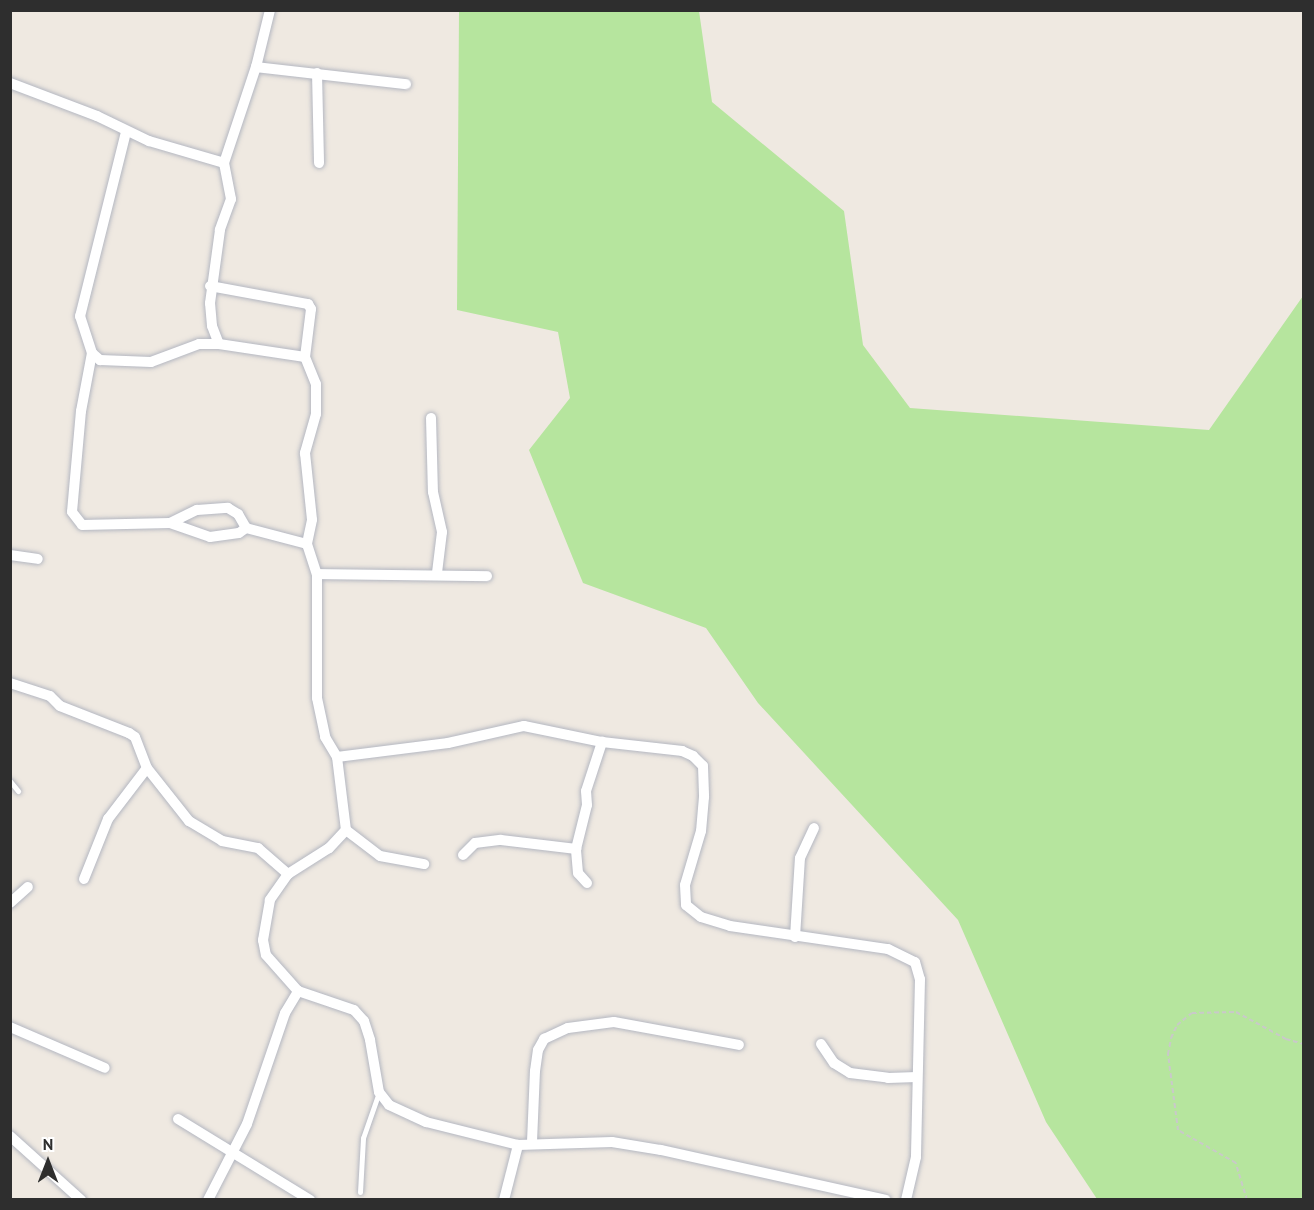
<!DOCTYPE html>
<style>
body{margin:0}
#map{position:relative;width:1314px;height:1210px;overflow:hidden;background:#efe9e1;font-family:"PT Sans",sans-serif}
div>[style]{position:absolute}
.green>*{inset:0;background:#b6e59e}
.path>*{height:2px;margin-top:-1px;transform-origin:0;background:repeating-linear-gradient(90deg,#c9c9c9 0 4.5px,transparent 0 7.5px)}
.roads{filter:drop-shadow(0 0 2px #b4b7c1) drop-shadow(0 0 2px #b4b7c1)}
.lane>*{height:5px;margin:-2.5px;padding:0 2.5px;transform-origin:2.5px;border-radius:2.5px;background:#fff}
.street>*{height:10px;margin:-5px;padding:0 5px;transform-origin:5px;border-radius:5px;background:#fff}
span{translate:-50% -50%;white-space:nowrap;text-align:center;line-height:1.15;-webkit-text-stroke:4.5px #fff;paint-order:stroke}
.frame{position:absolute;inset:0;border:12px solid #2e2e2e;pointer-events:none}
.north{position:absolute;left:18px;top:1132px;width:60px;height:60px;-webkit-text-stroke:4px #fff;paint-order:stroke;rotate:0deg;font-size:16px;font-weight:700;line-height:24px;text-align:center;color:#2e2e2e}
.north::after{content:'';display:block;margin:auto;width:21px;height:27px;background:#2e2e2e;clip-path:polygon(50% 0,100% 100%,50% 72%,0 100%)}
</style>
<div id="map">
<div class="green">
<i style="clip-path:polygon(459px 11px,699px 11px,712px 102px,844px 211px,863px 345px,910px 408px,1209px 430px,1303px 296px,1303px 1199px,1097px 1199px,1046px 1122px,958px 920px,758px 703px,706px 628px,583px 583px,529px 450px,570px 398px,558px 332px,457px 310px)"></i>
</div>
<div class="path">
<i style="left:1247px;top:1200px;width:39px;rotate:-107deg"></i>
<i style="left:1236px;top:1163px;width:67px;rotate:-150.4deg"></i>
<i style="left:1178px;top:1130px;width:77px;rotate:-97.5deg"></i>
<i style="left:1168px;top:1054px;width:16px;rotate:-79deg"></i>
<i style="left:1171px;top:1038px;width:14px;rotate:-65deg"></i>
<i style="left:1177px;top:1025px;width:19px;rotate:-39deg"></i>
<i style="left:1192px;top:1013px;width:44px;rotate:-1.3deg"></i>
<i style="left:1236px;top:1012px;width:57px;rotate:28.4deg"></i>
<i style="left:1286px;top:1039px;width:19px;rotate:16deg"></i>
</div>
<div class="roads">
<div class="lane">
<i style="left:10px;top:781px;width:13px;rotate:51deg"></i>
<i style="left:360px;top:1192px;width:54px;rotate:-86.8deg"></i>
<i style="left:363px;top:1138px;width:49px;rotate:-70.8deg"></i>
</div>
<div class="street">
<i style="left:256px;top:67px;width:59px;rotate:-76.2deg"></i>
<i style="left:317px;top:73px;width:90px;rotate:88.7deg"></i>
<i style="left:10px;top:83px;width:93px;rotate:20.8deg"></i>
<i style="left:97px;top:116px;width:58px;rotate:25.7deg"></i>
<i style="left:149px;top:141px;width:78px;rotate:16.3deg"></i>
<i style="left:224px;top:163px;width:37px;rotate:79deg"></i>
<i style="left:231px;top:199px;width:33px;rotate:110deg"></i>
<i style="left:220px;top:230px;width:74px;rotate:97.8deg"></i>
<i style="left:210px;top:303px;width:23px;rotate:85deg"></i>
<i style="left:212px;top:326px;width:19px;rotate:69deg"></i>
<i style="left:126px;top:132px;width:190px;rotate:104deg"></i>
<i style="left:80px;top:316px;width:39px;rotate:72deg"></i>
<i style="left:92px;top:353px;width:59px;rotate:100.7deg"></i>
<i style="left:81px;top:411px;width:101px;rotate:95.1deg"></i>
<i style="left:72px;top:512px;width:16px;rotate:52deg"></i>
<i style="left:82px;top:525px;width:88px;rotate:-1.3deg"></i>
<i style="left:170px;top:523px;width:30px;rotate:-26deg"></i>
<i style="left:197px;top:510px;width:31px;rotate:-4deg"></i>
<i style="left:228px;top:508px;width:12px;rotate:31deg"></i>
<i style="left:238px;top:514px;width:16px;rotate:60deg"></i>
<i style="left:246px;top:528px;width:63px;rotate:14.7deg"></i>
<i style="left:307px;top:544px;width:32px;rotate:72deg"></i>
<i style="left:317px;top:574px;width:124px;rotate:90deg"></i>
<i style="left:317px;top:698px;width:40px;rotate:78deg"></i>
<i style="left:325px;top:737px;width:23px;rotate:59deg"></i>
<i style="left:337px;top:757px;width:74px;rotate:83deg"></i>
<i style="left:346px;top:830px;width:25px;rotate:133deg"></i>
<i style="left:329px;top:848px;width:49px;rotate:147.6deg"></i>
<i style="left:288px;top:874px;width:32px;rotate:125deg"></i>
<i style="left:270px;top:900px;width:41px;rotate:99.9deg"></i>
<i style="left:263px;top:940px;width:15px;rotate:79deg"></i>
<i style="left:266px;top:955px;width:48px;rotate:48.4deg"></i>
<i style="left:298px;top:991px;width:59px;rotate:18.7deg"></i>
<i style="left:354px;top:1010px;width:15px;rotate:48deg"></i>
<i style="left:364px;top:1021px;width:20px;rotate:72deg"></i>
<i style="left:370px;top:1040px;width:53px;rotate:80.2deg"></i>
<i style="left:379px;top:1092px;width:16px;rotate:52deg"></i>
<i style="left:389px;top:1105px;width:41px;rotate:24.7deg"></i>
<i style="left:426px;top:1122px;width:95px;rotate:14deg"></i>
<i style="left:518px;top:1145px;width:94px;rotate:-1.8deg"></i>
<i style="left:612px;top:1142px;width:50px;rotate:9.3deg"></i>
<i style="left:661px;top:1150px;width:230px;rotate:12.5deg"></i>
<i style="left:224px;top:163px;width:101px;rotate:-71.6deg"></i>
<i style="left:256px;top:67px;width:151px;rotate:6.5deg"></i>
<i style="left:210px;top:286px;width:100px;rotate:10.4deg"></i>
<i style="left:308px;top:304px;width:6px;rotate:59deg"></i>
<i style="left:311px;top:309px;width:48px;rotate:97.1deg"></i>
<i style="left:305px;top:357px;width:29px;rotate:68deg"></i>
<i style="left:316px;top:384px;width:30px;rotate:90deg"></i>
<i style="left:316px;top:414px;width:41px;rotate:105.8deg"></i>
<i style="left:305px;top:453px;width:67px;rotate:84deg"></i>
<i style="left:312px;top:520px;width:25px;rotate:102deg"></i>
<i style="left:92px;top:353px;width:11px;rotate:41deg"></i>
<i style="left:100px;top:360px;width:51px;rotate:2.2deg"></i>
<i style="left:151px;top:362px;width:51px;rotate:-20.6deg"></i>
<i style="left:199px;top:344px;width:20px"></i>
<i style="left:219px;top:344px;width:87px;rotate:8.6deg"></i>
<i style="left:431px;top:418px;width:74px;rotate:88.5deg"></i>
<i style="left:433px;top:492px;width:41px;rotate:77.3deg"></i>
<i style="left:442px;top:532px;width:41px;rotate:97deg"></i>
<i style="left:170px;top:523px;width:42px;rotate:19.3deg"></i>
<i style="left:210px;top:537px;width:29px;rotate:-8deg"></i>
<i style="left:239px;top:533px;width:9px;rotate:-36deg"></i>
<i style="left:10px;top:555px;width:28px;rotate:8deg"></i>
<i style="left:317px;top:574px;width:170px;rotate:0.7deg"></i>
<i style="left:10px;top:683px;width:42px;rotate:18deg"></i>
<i style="left:50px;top:696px;width:14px;rotate:45deg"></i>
<i style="left:60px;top:706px;width:74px;rotate:21.4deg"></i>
<i style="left:129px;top:733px;width:7px;rotate:34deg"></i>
<i style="left:135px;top:737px;width:33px;rotate:69deg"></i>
<i style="left:147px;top:768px;width:68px;rotate:51.6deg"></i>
<i style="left:189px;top:821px;width:39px;rotate:31deg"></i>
<i style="left:222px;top:841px;width:37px;rotate:11deg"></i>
<i style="left:258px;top:848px;width:40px;rotate:41deg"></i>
<i style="left:337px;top:757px;width:112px;rotate:-7.2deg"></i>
<i style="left:448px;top:743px;width:78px;rotate:-12.6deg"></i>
<i style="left:524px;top:726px;width:80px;rotate:11.6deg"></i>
<i style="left:602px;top:742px;width:81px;rotate:6.4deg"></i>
<i style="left:682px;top:751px;width:12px;rotate:24deg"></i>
<i style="left:693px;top:756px;width:14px;rotate:45deg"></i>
<i style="left:703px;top:766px;width:31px;rotate:88deg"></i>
<i style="left:704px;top:797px;width:34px;rotate:95deg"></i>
<i style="left:701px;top:831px;width:56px;rotate:106.5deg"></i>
<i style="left:685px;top:885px;width:20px;rotate:87deg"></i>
<i style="left:686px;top:905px;width:19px;rotate:39deg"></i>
<i style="left:701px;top:917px;width:30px;rotate:17deg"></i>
<i style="left:730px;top:926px;width:160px;rotate:8.3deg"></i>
<i style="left:888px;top:949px;width:30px;rotate:26deg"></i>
<i style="left:915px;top:962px;width:18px;rotate:74deg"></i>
<i style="left:920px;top:979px;width:178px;rotate:91.3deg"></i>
<i style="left:916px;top:1157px;width:44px;rotate:103.1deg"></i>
<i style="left:346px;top:830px;width:43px;rotate:37.4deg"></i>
<i style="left:380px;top:856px;width:45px;rotate:10.3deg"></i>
<i style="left:463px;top:855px;width:17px;rotate:-45deg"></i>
<i style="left:475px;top:843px;width:26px;rotate:-7deg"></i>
<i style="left:501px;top:840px;width:76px;rotate:6.8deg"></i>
<i style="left:84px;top:879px;width:65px;rotate:-68.2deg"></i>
<i style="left:108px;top:819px;width:64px;rotate:-52.6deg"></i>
<i style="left:587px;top:883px;width:13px;rotate:-132deg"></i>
<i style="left:578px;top:873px;width:24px;rotate:-95deg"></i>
<i style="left:576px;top:849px;width:45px;rotate:-76deg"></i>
<i style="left:587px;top:805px;width:14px;rotate:-94deg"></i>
<i style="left:586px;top:791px;width:52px;rotate:-71.9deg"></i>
<i style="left:10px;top:903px;width:24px;rotate:-42deg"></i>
<i style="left:795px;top:937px;width:79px;rotate:-86.4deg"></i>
<i style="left:800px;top:858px;width:33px;rotate:-65deg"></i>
<i style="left:10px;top:1027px;width:103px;rotate:23.3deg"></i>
<i style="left:821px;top:1044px;width:23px;rotate:56deg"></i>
<i style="left:834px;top:1063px;width:19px;rotate:32deg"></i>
<i style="left:850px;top:1073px;width:38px;rotate:7deg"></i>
<i style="left:888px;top:1078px;width:29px;rotate:-2deg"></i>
<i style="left:178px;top:1119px;width:155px;rotate:31.5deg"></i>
<i style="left:10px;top:1136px;width:96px;rotate:42deg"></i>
<i style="left:532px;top:1142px;width:71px;rotate:-87.6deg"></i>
<i style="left:535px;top:1071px;width:21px;rotate:-82deg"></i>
<i style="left:538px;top:1050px;width:13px;rotate:-61deg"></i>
<i style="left:544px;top:1039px;width:26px;rotate:-25deg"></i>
<i style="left:568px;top:1028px;width:46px;rotate:-7.4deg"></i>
<i style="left:614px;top:1022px;width:127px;rotate:10.4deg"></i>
<i style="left:208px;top:1200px;width:85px;rotate:-62.8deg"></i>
<i style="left:247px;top:1124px;width:117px;rotate:-71.1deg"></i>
<i style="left:285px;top:1013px;width:26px;rotate:-59deg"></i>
<i style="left:504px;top:1200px;width:57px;rotate:-75.7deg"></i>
</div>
</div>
<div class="frame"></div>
<div class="north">N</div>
</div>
